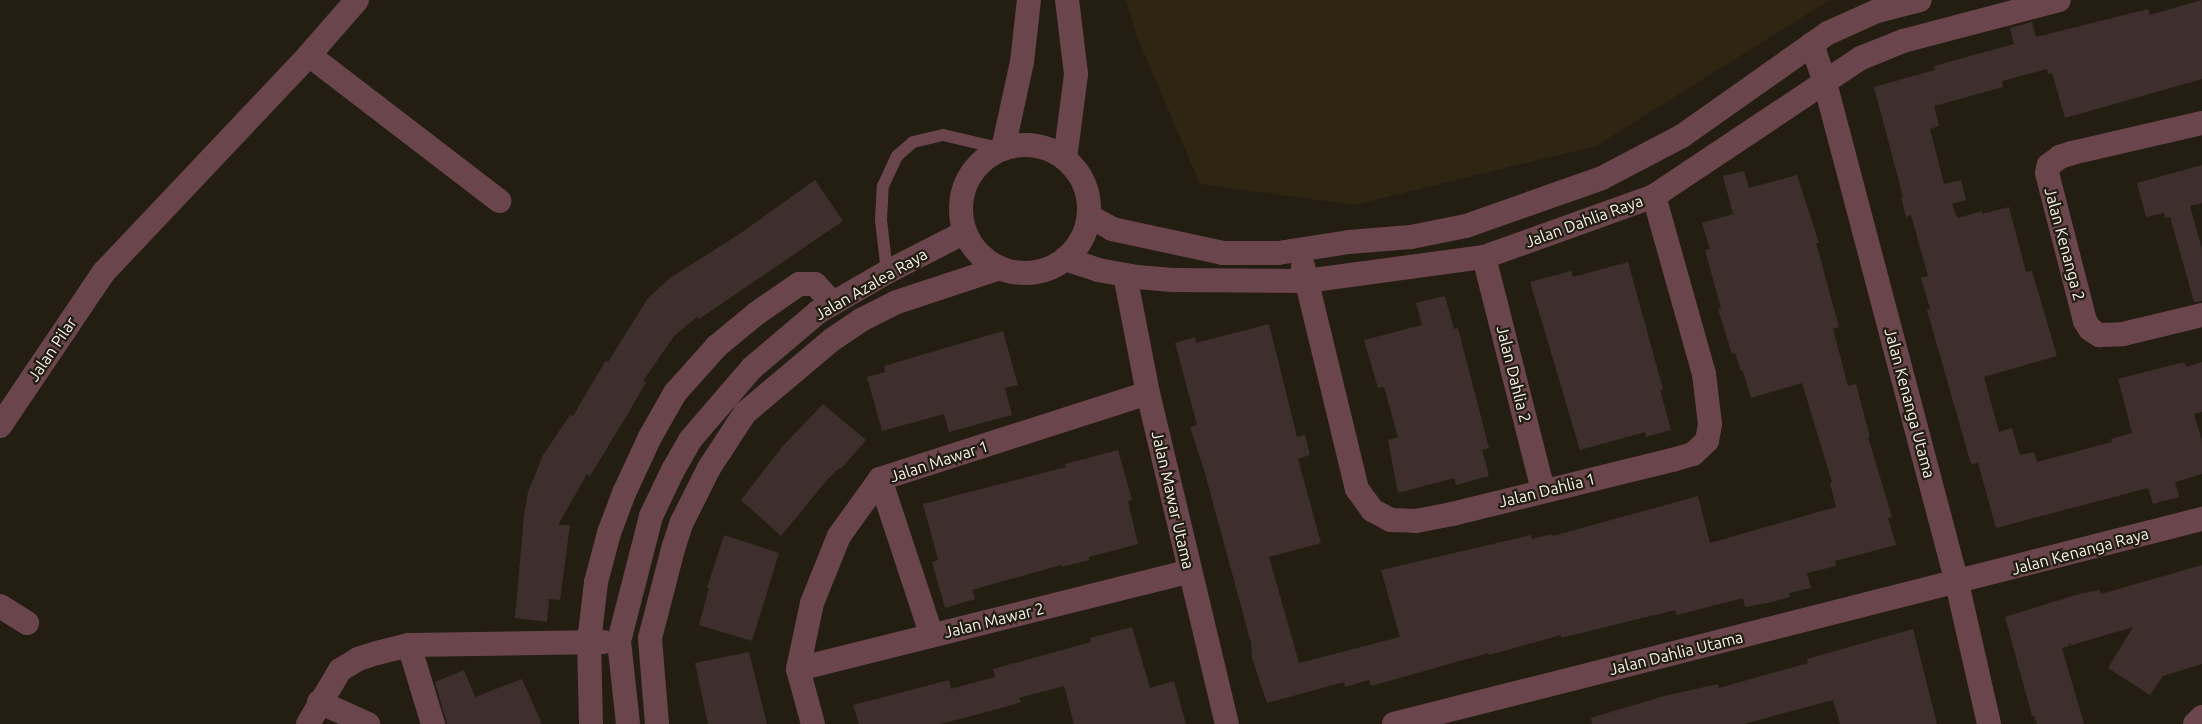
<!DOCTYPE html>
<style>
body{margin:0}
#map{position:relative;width:2202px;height:724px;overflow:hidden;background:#241e12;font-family:Ubuntu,sans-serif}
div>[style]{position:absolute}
.built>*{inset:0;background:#2e2613}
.building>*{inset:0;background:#3e2f2c}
.service>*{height:12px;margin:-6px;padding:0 6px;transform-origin:6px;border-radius:6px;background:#6a464c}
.minor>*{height:24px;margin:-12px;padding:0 12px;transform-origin:12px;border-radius:12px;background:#6a464c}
.minor>.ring{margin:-12px;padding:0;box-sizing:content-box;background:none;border:24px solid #6a464c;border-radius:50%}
span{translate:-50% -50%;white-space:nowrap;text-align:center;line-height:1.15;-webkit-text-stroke:4.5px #241e12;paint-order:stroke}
.street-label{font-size:16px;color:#f8f4ec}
</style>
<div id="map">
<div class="built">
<i style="clip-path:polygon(1126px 0,1830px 0,1596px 146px,1354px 205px,1200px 184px,1137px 36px)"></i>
</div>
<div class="building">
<i style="clip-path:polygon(2202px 0,2202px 79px,2065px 118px,2052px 73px,2048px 74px,2047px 69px,2002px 81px,2003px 87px,1934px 106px,1939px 126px,1930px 129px,1944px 184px,1961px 180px,1966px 200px,1952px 204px,1956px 215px,1958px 218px,1982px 211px,1982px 214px,2009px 207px,2026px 272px,2032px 271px,2057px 356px,1984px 377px,1999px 432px,2012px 428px,2020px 455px,2034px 452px,2037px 462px,2112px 442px,2111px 439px,2132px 433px,2118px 379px,2184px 362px,2186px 367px,2202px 362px,2202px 412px,2194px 414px,2202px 441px,2202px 474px,2175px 482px,2179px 497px,2153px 504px,2148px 488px,1996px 528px,1978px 463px,1971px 464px,1927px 310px,1930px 309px,1921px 278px,1928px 276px,1911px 215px,1906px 217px,1901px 197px,1903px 197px,1874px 87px,1935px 70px,1934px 66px,2014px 44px,2010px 28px,2032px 22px,2036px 37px,2148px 9px,2150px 15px)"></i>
<i style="clip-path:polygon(2202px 165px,2202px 203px,2190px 206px,2202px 249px,2202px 301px,2194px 302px,2170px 217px,2165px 218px,2164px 213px,2146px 217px,2137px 183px)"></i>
<i style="clip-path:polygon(1744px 171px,1749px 188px,1797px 175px,1819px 243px,1816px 243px,1839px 327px,1833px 329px,1848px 386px,1856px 384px,1870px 437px,1868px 437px,1892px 517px,1888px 518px,1896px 545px,1835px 561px,1836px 566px,1807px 573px,1811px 588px,1789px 593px,1790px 597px,1768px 603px,1745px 607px,1743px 598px,1677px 615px,1675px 610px,1561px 638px,1561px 635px,1489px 655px,1488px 653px,1371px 686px,1369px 680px,1345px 687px,1344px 682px,1267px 703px,1252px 658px,1251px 643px,1204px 470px,1190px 427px,1197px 425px,1175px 343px,1195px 337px,1196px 343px,1269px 324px,1297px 437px,1305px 435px,1310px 455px,1298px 459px,1321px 543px,1269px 557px,1299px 663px,1400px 637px,1381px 570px,1531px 535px,1532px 539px,1552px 534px,1553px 536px,1698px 496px,1710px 543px,1836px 507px,1830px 483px,1832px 482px,1802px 383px,1751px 398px,1743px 371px,1741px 371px,1735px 353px,1732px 354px,1718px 309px,1721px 308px,1705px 250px,1710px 249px,1702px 223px,1733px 214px,1723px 176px)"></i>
<i style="clip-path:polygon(815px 180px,843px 221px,699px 319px,697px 317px,674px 336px,643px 381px,646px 382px,629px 412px,590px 476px,587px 474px,558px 525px,570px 525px,560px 600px,549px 599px,547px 622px,515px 618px,524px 515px,528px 492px,543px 455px,570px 415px,573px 416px,606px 360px,608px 362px,648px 298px,670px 278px,738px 235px)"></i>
<i style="clip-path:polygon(1628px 262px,1663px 389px,1660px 390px,1671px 430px,1646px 437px,1645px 432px,1580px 450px,1530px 282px,1571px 271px,1573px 277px)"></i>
<i style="clip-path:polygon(1445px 296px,1454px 329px,1458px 328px,1489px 448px,1482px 450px,1489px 476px,1456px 485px,1454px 478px,1398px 493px,1388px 440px,1398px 437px,1384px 387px,1378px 388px,1364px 340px,1422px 325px,1416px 303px)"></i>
<i style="clip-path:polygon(1003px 331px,1018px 385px,1005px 388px,1012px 415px,949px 432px,944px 414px,882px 431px,867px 377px,885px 372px,884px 366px)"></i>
<i style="clip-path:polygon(823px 404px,866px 440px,841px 469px,839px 468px,828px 479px,781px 536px,741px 500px,782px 447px)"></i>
<i style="clip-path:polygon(1118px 450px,1132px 500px,1128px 501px,1138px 544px,1089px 557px,1089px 560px,1062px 567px,1061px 565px,972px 590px,975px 599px,945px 608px,932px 562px,938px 560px,923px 504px,1066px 467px,1065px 464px)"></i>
<i style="clip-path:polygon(724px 535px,779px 553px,752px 641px,699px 625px,709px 588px,707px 588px)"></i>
<i style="clip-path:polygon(2202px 565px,2202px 664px,2163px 676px,2150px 695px,2108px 668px,2133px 627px,2072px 645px,2069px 643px,2069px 646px,2062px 648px,2084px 724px,2037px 724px,2034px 716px,2032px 716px,2005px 617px,2079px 594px,2100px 590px,2101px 594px)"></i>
<i style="clip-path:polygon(1132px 627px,1150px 688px,1174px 681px,1186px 724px,1074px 724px,1064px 686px,1019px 698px,1021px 702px,998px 709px,940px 724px,859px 724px,853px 705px,949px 680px,951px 689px,995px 677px,993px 669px,1091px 642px,1090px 638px)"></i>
<i style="clip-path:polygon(1913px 629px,1937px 724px,1840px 724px,1833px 700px,1744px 724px,1592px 724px,1591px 718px,1664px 696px,1718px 684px,1719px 688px,1808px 663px,1807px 659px)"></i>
<i style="clip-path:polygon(749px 652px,767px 724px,708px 724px,695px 663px)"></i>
<i style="clip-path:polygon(464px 670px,475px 697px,522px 679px,542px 724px,447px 724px,435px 682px)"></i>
</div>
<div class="service">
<i style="left:887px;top:272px;width:52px;rotate:-96.6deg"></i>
<i style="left:881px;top:220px;width:34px;rotate:-87deg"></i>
<i style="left:883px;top:186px;width:33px;rotate:-65deg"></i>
<i style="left:897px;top:156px;width:21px;rotate:-41deg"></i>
<i style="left:913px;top:142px;width:31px;rotate:-13deg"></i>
<i style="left:943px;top:135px;width:62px;rotate:13.1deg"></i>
</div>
<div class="minor">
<i style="left:1812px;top:44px;width:41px;rotate:71.6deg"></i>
<i style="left:1825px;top:83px;width:517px;rotate:75.21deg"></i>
<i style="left:1957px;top:583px;width:145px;rotate:77.2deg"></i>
<i style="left:309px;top:55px;width:240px;rotate:37.5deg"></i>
<i style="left:2202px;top:123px;width:133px;rotate:167deg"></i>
<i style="left:2072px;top:153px;width:13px;rotate:162deg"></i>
<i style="left:2060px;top:157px;width:14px;rotate:144deg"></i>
<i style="left:2049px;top:165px;width:8px;rotate:104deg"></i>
<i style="left:2047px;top:173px;width:153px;rotate:75.6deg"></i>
<i style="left:2085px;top:321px;width:9px;rotate:58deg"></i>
<i style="left:2090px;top:329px;width:11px;rotate:34deg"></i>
<i style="left:2099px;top:335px;width:24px;rotate:-2deg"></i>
<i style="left:2123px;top:334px;width:81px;rotate:-13.5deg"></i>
<i class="ring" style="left:961px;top:145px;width:104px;height:104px"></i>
<i style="left:1003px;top:149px;width:89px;rotate:-77.7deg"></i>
<i style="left:1022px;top:62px;width:62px;rotate:-83.6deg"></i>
<i style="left:1065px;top:159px;width:86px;rotate:-82.6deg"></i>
<i style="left:1076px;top:74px;width:75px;rotate:-96.9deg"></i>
<i style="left:1089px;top:216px;width:26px;rotate:29deg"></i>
<i style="left:1112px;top:229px;width:114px;rotate:12.2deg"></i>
<i style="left:1223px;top:253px;width:55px"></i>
<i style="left:1278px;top:253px;width:72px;rotate:-8.8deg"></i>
<i style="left:1349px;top:242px;width:62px;rotate:-4.6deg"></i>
<i style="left:1411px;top:237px;width:56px;rotate:-11.3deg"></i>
<i style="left:1466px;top:226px;width:144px;rotate:-19.4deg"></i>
<i style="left:1602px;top:178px;width:90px;rotate:-27.7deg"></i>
<i style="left:1682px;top:136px;width:179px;rotate:-35.2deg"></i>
<i style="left:1828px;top:33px;width:54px;rotate:-24.2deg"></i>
<i style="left:1877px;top:11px;width:44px;rotate:-14.3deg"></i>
<i style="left:1484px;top:257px;width:241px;rotate:75.8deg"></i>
<i style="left:1065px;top:259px;width:35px;rotate:18deg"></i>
<i style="left:1098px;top:270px;width:40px;rotate:10deg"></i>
<i style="left:1137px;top:277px;width:38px;rotate:5deg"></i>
<i style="left:1175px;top:280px;width:131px;rotate:0.4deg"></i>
<i style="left:1306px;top:281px;width:180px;rotate:-7.7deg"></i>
<i style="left:1484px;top:257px;width:181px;rotate:-19.7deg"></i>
<i style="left:1654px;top:196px;width:249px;rotate:-33.7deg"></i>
<i style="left:1861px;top:58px;width:45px;rotate:-22deg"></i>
<i style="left:1903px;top:41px;width:161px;rotate:-14.7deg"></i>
<i style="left:1303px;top:266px;width:229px;rotate:76.4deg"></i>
<i style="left:1357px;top:489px;width:26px;rotate:54deg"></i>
<i style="left:1372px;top:510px;width:21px;rotate:28deg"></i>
<i style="left:1391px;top:520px;width:25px;rotate:2deg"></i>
<i style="left:1416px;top:521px;width:37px;rotate:-11deg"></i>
<i style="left:1452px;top:514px;width:227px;rotate:-13.8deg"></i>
<i style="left:1672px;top:460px;width:22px;rotate:-16deg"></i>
<i style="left:1693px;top:454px;width:19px;rotate:-43deg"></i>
<i style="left:1707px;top:441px;width:17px;rotate:-80deg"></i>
<i style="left:1710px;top:424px;width:50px;rotate:-96.8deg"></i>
<i style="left:1704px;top:374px;width:185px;rotate:-105.7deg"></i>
<i style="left:1125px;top:275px;width:120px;rotate:79deg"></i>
<i style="left:1148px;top:393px;width:340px;rotate:76.6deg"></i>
<i style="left:0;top:426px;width:186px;rotate:-56deg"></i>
<i style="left:104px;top:272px;width:299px;rotate:-46.6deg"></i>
<i style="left:309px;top:55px;width:73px;rotate:-48.9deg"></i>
<i style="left:880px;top:479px;width:165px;rotate:71.7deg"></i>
<i style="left:0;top:606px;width:32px;rotate:32deg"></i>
<i style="left:409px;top:645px;width:83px;rotate:73.1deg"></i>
<i style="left:798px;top:669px;width:404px;rotate:-14deg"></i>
<i style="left:319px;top:702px;width:54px;rotate:24.2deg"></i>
<i style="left:308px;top:724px;width:63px;rotate:-59.3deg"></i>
<i style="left:340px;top:670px;width:21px;rotate:-31deg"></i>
<i style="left:358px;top:659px;width:20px;rotate:-18deg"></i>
<i style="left:377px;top:653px;width:33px;rotate:-14deg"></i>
<i style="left:409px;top:645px;width:194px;rotate:-0.9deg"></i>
<i style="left:591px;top:724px;width:82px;rotate:-91.4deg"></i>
<i style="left:589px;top:642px;width:60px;rotate:-83.3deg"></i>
<i style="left:596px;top:582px;width:51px;rotate:-75.1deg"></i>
<i style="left:609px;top:533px;width:43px;rotate:-69.4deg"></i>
<i style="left:624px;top:493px;width:62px;rotate:-65.1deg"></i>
<i style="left:650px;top:437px;width:51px;rotate:-60.4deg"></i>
<i style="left:675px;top:393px;width:63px;rotate:-48.2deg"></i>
<i style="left:717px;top:346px;width:52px;rotate:-39.5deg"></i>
<i style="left:757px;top:313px;width:51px;rotate:-34.6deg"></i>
<i style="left:799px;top:284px;width:16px"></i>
<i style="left:815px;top:284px;width:26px;rotate:47deg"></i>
<i style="left:628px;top:724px;width:83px;rotate:-96.2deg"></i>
<i style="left:619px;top:641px;width:129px;rotate:-75.6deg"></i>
<i style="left:651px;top:516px;width:51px;rotate:-64.4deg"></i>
<i style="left:673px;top:470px;width:34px;rotate:-60deg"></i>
<i style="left:690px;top:440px;width:95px;rotate:-49.3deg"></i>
<i style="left:752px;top:368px;width:87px;rotate:-40.3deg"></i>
<i style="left:818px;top:312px;width:80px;rotate:-30.1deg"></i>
<i style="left:887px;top:272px;width:88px;rotate:-27.1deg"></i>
<i style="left:657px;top:724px;width:86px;rotate:-94.7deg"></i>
<i style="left:650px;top:638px;width:92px;rotate:-75.5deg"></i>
<i style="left:673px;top:549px;width:28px;rotate:-72deg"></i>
<i style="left:682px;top:522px;width:60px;rotate:-63.4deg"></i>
<i style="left:709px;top:468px;width:66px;rotate:-56.8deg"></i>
<i style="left:745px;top:413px;width:115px;rotate:-40.1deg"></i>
<i style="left:833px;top:339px;width:34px;rotate:-34deg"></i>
<i style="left:861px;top:320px;width:40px;rotate:-26.6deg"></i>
<i style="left:897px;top:302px;width:108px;rotate:-18.3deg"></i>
<i style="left:813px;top:724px;width:57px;rotate:-105.3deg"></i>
<i style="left:798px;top:669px;width:67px;rotate:-78deg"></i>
<i style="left:812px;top:603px;width:72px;rotate:-68.1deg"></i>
<i style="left:839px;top:536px;width:70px;rotate:-54.3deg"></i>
<i style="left:880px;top:479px;width:281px;rotate:-17.8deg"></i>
<i style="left:1394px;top:724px;width:834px;rotate:-14.24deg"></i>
<i style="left:2195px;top:724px;width:10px;rotate:-45deg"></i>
</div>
<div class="street-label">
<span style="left:1584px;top:221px;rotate:-20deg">Jalan Dahlia Raya</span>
<span style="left:2065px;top:244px;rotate:75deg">Jalan Kenanga 2</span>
<span style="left:871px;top:284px;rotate:-30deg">Jalan Azalea Raya</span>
<span style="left:52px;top:349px;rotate:-56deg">Jalan Pilar</span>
<span style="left:1514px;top:374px;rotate:76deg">Jalan Dahlia 2</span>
<span style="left:1910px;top:403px;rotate:75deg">Jalan Kenanga Utama</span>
<span style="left:939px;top:461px;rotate:-18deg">Jalan Mawar 1</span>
<span style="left:1547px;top:490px;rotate:-14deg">Jalan Dahlia 1</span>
<span style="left:1173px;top:500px;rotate:77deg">Jalan Mawar Utama</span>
<span style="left:2080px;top:551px;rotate:-15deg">Jalan Kenanga Raya</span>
<span style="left:994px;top:620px;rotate:-14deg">Jalan Mawar 2</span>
<span style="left:1676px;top:653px;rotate:-14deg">Jalan Dahlia Utama</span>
</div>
</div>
